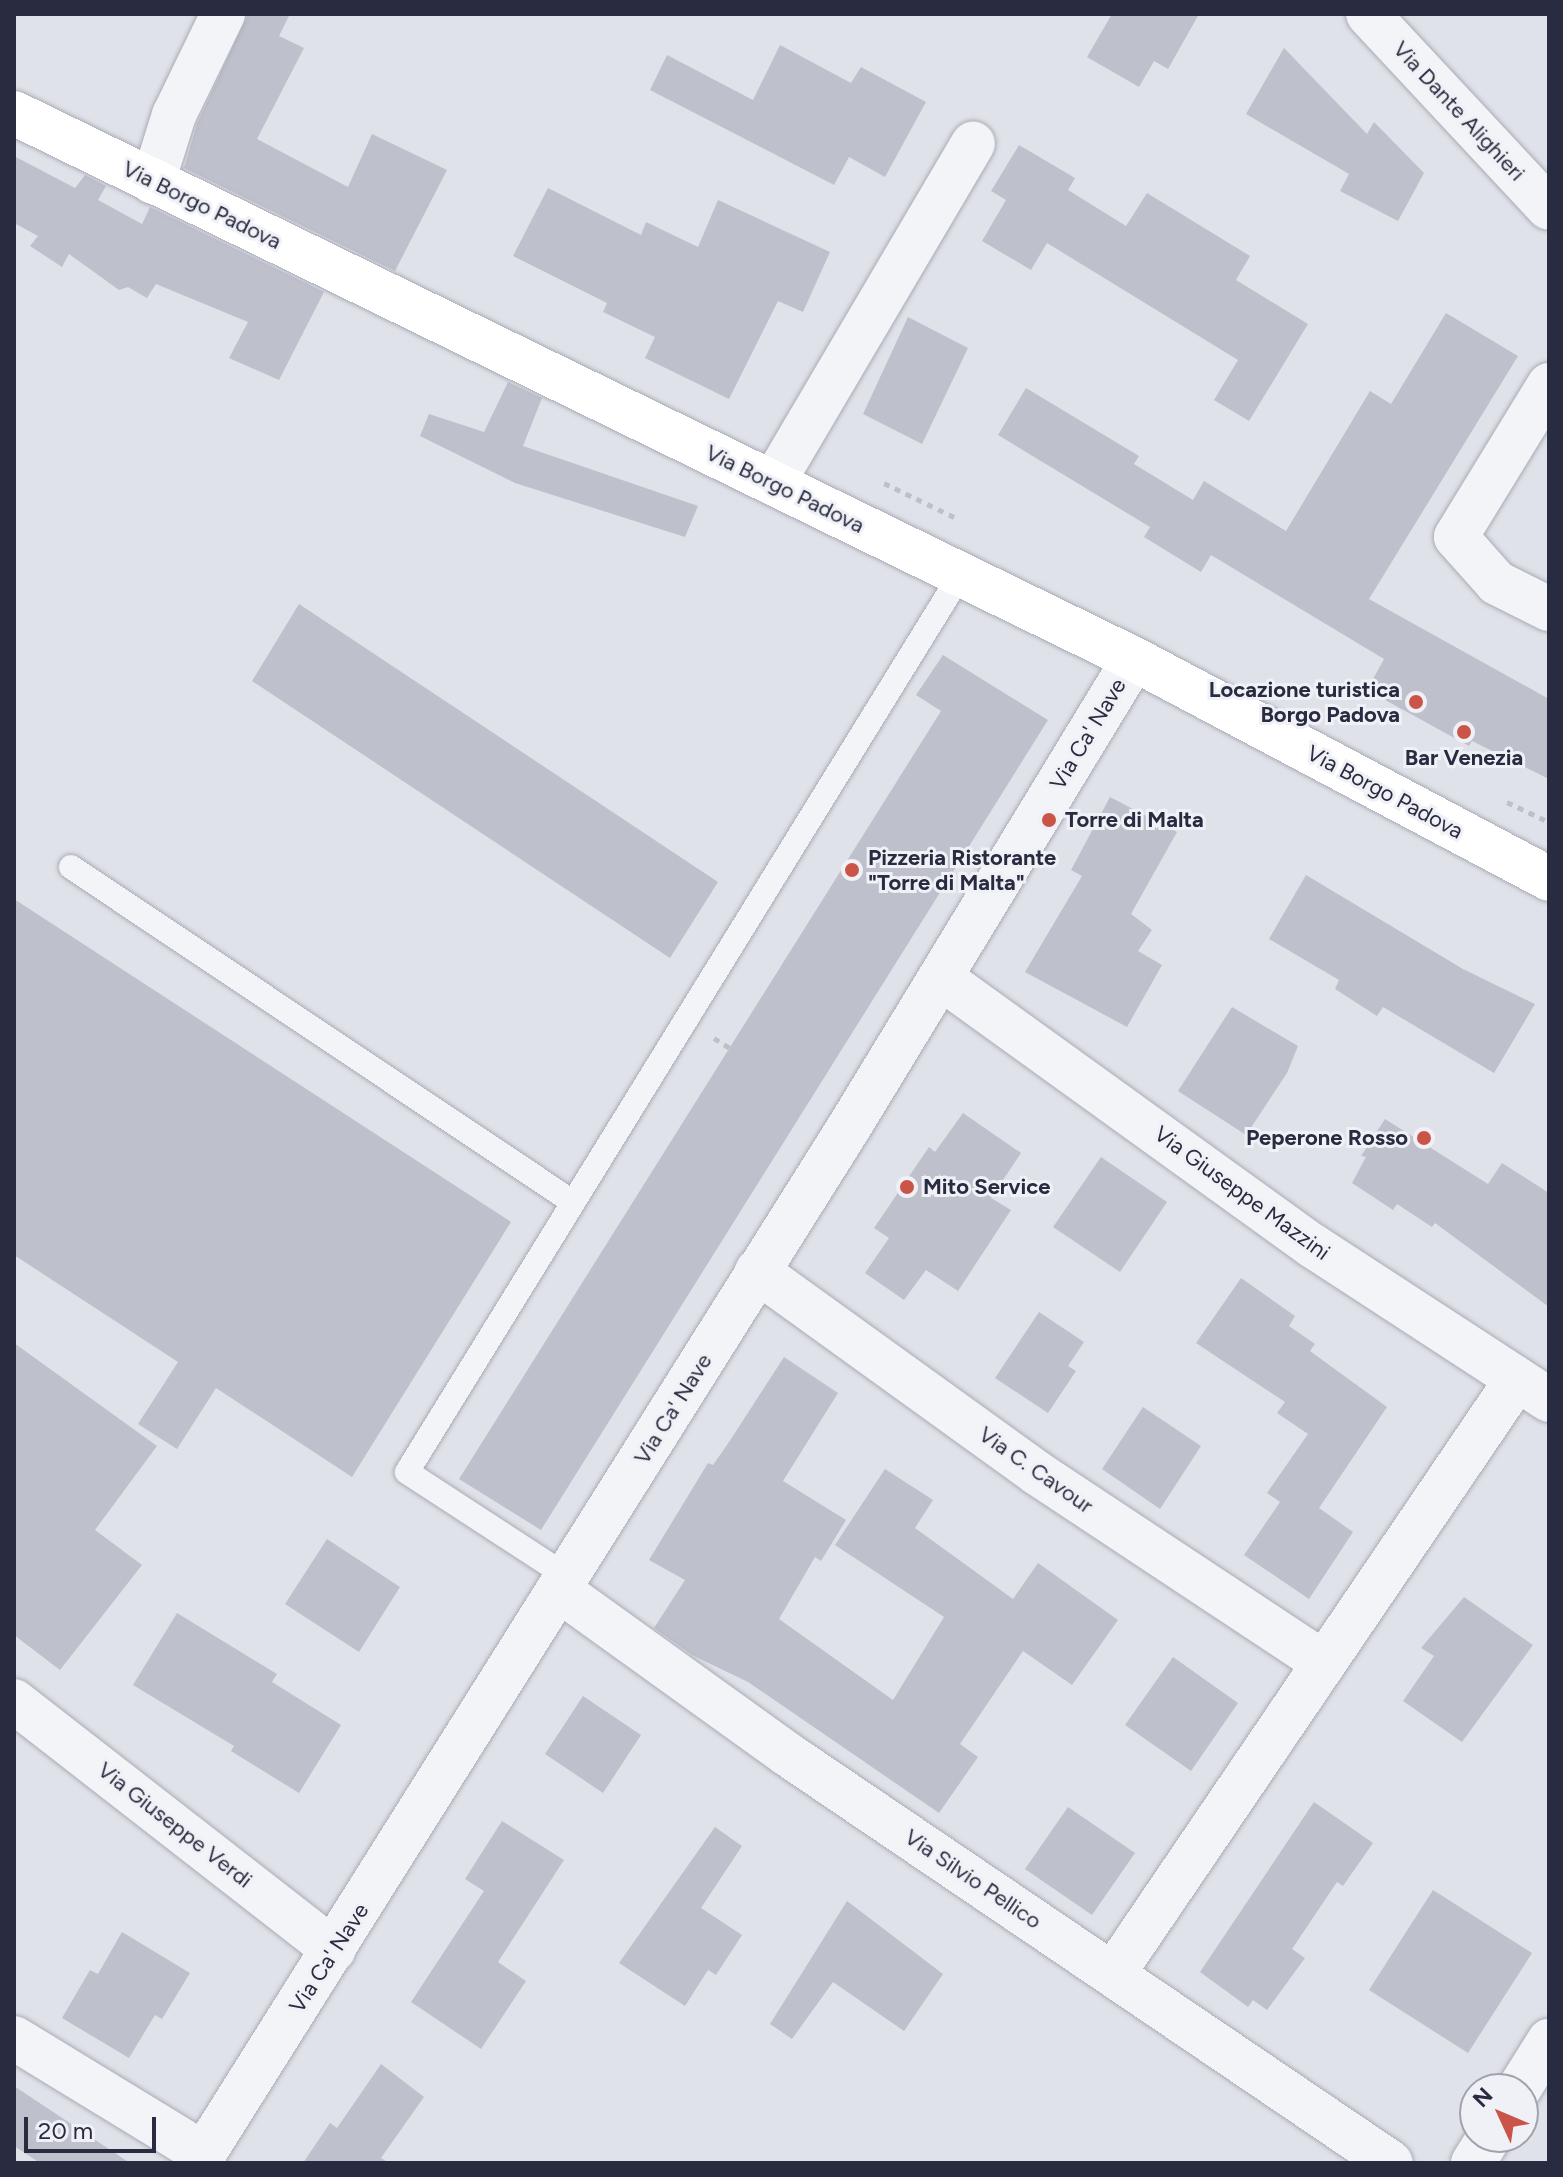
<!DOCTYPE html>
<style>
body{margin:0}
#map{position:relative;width:1563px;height:2177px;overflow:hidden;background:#e0e2e9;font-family:Figtree,sans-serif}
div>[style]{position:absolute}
.building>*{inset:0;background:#bec0cc}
.path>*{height:5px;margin-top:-2.5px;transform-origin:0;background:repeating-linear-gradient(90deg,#bec0c7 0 6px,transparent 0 12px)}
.roads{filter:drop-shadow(0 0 2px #a9abb6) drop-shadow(0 0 2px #a9abb6)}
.lane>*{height:24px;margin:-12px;padding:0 12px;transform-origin:12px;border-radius:12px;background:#f3f4f7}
.street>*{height:44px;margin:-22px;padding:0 22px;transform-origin:22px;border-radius:22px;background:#f3f4f7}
.secondary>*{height:44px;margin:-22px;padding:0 22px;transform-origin:22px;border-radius:22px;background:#fff}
.dots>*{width:22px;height:22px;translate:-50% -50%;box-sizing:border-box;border:4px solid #f0f1f6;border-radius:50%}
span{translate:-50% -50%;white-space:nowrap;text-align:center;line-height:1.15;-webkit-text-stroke:6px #f0f1f6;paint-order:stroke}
.street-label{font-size:22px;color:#292c40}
.poi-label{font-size:22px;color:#292c40;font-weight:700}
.right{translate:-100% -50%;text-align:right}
.left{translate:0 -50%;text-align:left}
.frame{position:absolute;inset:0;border:16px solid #292c40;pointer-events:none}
.north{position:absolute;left:1459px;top:2073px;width:80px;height:80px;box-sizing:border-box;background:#f0f1f6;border:2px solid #a0a2ad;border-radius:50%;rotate:314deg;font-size:22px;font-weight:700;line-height:32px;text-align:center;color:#292c40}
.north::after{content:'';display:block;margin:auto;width:28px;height:36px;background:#cb5449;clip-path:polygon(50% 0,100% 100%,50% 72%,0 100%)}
.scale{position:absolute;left:24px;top:2117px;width:132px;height:36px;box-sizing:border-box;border:4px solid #292c40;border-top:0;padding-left:10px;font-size:24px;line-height:28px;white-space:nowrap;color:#292c40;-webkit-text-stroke:6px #f0f1f6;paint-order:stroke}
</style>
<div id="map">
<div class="building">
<i style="clip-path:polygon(248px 14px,290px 14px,279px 36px,304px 48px,257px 139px,348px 187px,372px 134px,447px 170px,395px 271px,184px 168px,197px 124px)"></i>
<i style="clip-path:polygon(1112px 14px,1199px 14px,1168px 69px,1154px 61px,1139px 87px,1087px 57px)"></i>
<i style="clip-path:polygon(780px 45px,851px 83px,861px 67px,926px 102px,885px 177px,849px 157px,834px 185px,650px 90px,667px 55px,753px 100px)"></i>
<i style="clip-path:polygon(1284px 48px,1367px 134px,1374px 122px,1424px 173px,1398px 221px,1340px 191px,1349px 174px,1246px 114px)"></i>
<i style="clip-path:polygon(1019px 145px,1075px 178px,1068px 190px,1126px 226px,1147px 193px,1250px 256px,1236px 280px,1308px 324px,1249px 421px,1214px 400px,1238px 360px,1047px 243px,1031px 270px,982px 241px,1006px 200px,991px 191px)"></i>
<i style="clip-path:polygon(14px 156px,75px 188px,85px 175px,106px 186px,98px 200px,142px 224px,150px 207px,324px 292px,279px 380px,229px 358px,248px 322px,156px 284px,147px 298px,128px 287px,119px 290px,69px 254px,62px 267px,30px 246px,38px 236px,14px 223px)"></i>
<i style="clip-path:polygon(548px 188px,641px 235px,646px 222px,698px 247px,718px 200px,830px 252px,803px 312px,778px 301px,729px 399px,645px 358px,655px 337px,603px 312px,607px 303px,513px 256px)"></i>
<i style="clip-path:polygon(1446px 313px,1518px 356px,1369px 599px,1549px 699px,1549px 779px,1472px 741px,1469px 746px,1367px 690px,1384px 659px,1211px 555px,1201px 572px,1144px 537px,1150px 527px,998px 435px,1026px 388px,1139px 456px,1134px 464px,1193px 500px,1204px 481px,1286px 531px,1370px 391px,1391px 404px)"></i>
<i style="clip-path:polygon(908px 317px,968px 348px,922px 444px,863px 414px)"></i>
<i style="clip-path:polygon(508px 382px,542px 398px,523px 446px,698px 506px,685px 537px,515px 483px,420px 436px,429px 414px,484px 432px)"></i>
<i style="clip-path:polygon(299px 604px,718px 882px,670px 958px,252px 681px)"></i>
<i style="clip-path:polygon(943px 655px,1048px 720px,541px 1530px,459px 1479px,941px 711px,916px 695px)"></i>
<i style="clip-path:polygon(1110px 797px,1177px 832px,1131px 914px,1152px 930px,1138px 951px,1162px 965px,1127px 1027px,1025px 972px,1082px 876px,1071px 870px)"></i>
<i style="clip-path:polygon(1306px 875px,1463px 969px,1535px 1004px,1494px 1073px,1383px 1007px,1377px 1016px,1335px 989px,1339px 980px,1269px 939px)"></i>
<i style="clip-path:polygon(14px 899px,511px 1222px,352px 1477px,216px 1388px,177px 1449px,138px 1424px,178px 1362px,14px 1255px)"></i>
<i style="clip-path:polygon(1232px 1007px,1298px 1046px,1287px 1073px,1246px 1135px,1178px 1091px)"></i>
<i style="clip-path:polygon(963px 1113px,1021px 1153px,991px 1198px,1011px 1210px,958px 1291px,926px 1270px,904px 1300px,865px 1273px,889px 1238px,874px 1228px,929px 1147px,935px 1152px)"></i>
<i style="clip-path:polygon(1385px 1119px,1488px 1184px,1502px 1163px,1549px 1193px,1549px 1307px,1435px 1223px,1432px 1227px,1397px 1204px,1393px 1210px,1352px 1183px,1366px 1157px,1361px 1156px)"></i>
<i style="clip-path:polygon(1101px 1157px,1167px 1202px,1120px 1272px,1053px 1227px)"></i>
<i style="clip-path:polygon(1241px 1278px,1295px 1316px,1289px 1326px,1315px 1344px,1310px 1351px,1387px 1407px,1319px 1508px,1353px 1532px,1309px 1599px,1244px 1555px,1280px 1502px,1267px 1493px,1308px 1434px,1277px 1413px,1285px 1402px,1196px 1343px)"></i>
<i style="clip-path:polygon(1039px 1312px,1084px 1342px,1068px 1366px,1076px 1371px,1048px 1413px,995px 1378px)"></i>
<i style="clip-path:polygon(14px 1343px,157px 1446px,95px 1530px,142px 1565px,60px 1670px,14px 1635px)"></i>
<i style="clip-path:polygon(784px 1357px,838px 1393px,783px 1481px,846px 1520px,821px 1561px,815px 1557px,779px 1619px,893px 1700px,944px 1617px,835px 1545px,885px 1469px,933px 1500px,915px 1528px,1013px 1599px,1038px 1563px,1118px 1620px,1072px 1685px,1023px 1651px,960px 1744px,978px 1757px,939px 1813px,748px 1682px,692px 1655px,654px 1628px,685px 1580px,649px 1560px,708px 1463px,713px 1465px,729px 1442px)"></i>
<i style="clip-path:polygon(1143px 1407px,1201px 1446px,1160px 1509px,1102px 1469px)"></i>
<i style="clip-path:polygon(327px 1539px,400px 1587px,359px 1652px,285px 1604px)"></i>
<i style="clip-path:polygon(1464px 1597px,1533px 1645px,1462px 1742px,1403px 1701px,1434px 1656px,1421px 1648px)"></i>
<i style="clip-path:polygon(177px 1613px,277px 1674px,272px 1682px,341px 1725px,299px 1793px,231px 1751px,234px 1746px,133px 1685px)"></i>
<i style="clip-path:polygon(1173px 1657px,1238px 1703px,1191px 1771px,1125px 1725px)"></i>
<i style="clip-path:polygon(583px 1696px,641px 1735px,603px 1793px,545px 1754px)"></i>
<i style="clip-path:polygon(1314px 1802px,1373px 1843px,1343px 1886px,1337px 1882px,1292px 1949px,1305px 1958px,1267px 2010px,1253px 2000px,1248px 2007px,1200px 1972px)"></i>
<i style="clip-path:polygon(1068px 1807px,1135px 1853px,1092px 1915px,1025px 1869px)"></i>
<i style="clip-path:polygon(502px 1821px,564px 1860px,498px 1962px,526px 1981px,481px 2049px,411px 2002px,484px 1891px,465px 1879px)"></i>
<i style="clip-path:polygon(715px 1827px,742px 1846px,701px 1908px,742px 1935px,716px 1975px,708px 1970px,685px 2006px,619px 1963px)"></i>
<i style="clip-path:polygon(1433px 1890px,1532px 1953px,1468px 2053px,1369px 1990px)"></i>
<i style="clip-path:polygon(847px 1901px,943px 1974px,904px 2031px,833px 1982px,792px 2039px,770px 2024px)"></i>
<i style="clip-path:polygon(122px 1932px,190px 1973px,162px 2019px,155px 2015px,129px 2058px,62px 2018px,90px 1970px,98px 1974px)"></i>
<i style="clip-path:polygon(381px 2064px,424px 2097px,381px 2158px,389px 2163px,303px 2163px,330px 2123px,337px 2128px)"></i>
<i style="clip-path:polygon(14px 2086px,130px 2163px,40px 2163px,14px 2146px)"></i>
</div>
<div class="path">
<i style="left:884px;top:483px;width:78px;rotate:25.9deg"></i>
<i style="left:1507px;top:802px;width:47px;rotate:25.5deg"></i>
<i style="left:714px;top:1038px;width:19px;rotate:32deg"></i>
</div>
<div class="roads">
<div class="lane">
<i style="left:71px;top:867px;width:601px;rotate:33.74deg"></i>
<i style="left:568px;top:1577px;width:192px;rotate:-146.9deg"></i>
<i style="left:407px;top:1472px;width:1055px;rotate:-58.33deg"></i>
</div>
<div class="street">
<i style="left:1368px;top:14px;width:265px;rotate:47deg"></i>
<i style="left:153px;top:182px;width:70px;rotate:-72.6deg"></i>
<i style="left:174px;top:115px;width:112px;rotate:-64.1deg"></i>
<i style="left:1549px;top:385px;width:178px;rotate:121.5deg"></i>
<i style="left:1456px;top:537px;width:62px;rotate:48.3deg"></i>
<i style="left:1497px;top:583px;width:58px;rotate:26.6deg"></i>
<i style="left:773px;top:483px;width:394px;rotate:-59.5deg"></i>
<i style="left:941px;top:978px;width:458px;rotate:35.8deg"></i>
<i style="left:1313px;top:1246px;width:282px;rotate:33.1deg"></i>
<i style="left:757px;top:1271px;width:345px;rotate:35.8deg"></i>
<i style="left:1037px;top:1473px;width:341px;rotate:33.5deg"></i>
<i style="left:559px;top:1590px;width:281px;rotate:35.7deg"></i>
<i style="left:787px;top:1754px;width:729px;rotate:34.1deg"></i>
<i style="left:14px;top:1701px;width:405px;rotate:37.9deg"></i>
<i style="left:1113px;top:1974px;width:719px;rotate:-55.82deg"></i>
<i style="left:14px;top:2038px;width:223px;rotate:31.4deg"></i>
<i style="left:1519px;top:2089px;width:57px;rotate:-58deg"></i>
<i style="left:198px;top:2163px;width:1227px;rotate:-57.85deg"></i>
<i style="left:851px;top:1124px;width:544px;rotate:-58.68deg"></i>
<i style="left:1473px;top:2163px;width:31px;rotate:-58deg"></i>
</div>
<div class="secondary">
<i style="left:14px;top:113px;width:1246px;rotate:25.99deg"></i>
<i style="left:1134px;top:659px;width:470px;rotate:27.9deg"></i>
</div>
</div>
<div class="dots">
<i style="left:1416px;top:702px;background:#cb5449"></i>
<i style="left:1464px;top:732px;background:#cb5449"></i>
<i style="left:1049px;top:820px;background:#cb5449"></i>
<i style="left:852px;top:870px;background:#cb5449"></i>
<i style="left:1424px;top:1138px;background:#cb5449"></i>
<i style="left:907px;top:1187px;background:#cb5449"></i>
</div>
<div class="street-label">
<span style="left:1459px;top:111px;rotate:47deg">Via Dante Alighieri</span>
<span style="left:202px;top:205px;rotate:26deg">Via Borgo Padova</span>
<span style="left:785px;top:489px;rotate:26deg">Via Borgo Padova</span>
<span style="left:1088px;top:734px;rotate:-59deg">Via Ca' Nave</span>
<span style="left:1385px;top:792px;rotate:28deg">Via Borgo Padova</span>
<span style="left:1242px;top:1193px;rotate:36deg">Via Giuseppe Mazzini</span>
<span style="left:673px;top:1409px;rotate:-58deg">Via Ca' Nave</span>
<span style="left:1036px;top:1470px;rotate:35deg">Via C. Cavour</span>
<span style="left:175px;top:1825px;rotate:38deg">Via Giuseppe Verdi</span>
<span style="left:973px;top:1879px;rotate:34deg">Via Silvio Pellico</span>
<span style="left:329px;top:1958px;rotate:-57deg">Via Ca' Nave</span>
</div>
<div class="poi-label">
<span class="right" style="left:1400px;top:702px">Locazione turistica<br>Borgo Padova</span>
<span style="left:1464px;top:758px">Bar Venezia</span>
<span class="left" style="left:1065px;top:820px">Torre di Malta</span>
<span class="left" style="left:868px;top:870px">Pizzeria Ristorante<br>"Torre di Malta"</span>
<span class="right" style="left:1408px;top:1138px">Peperone Rosso</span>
<span class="left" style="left:923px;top:1187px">Mito Service</span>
</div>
<div class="frame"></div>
<div class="north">N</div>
<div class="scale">20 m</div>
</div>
